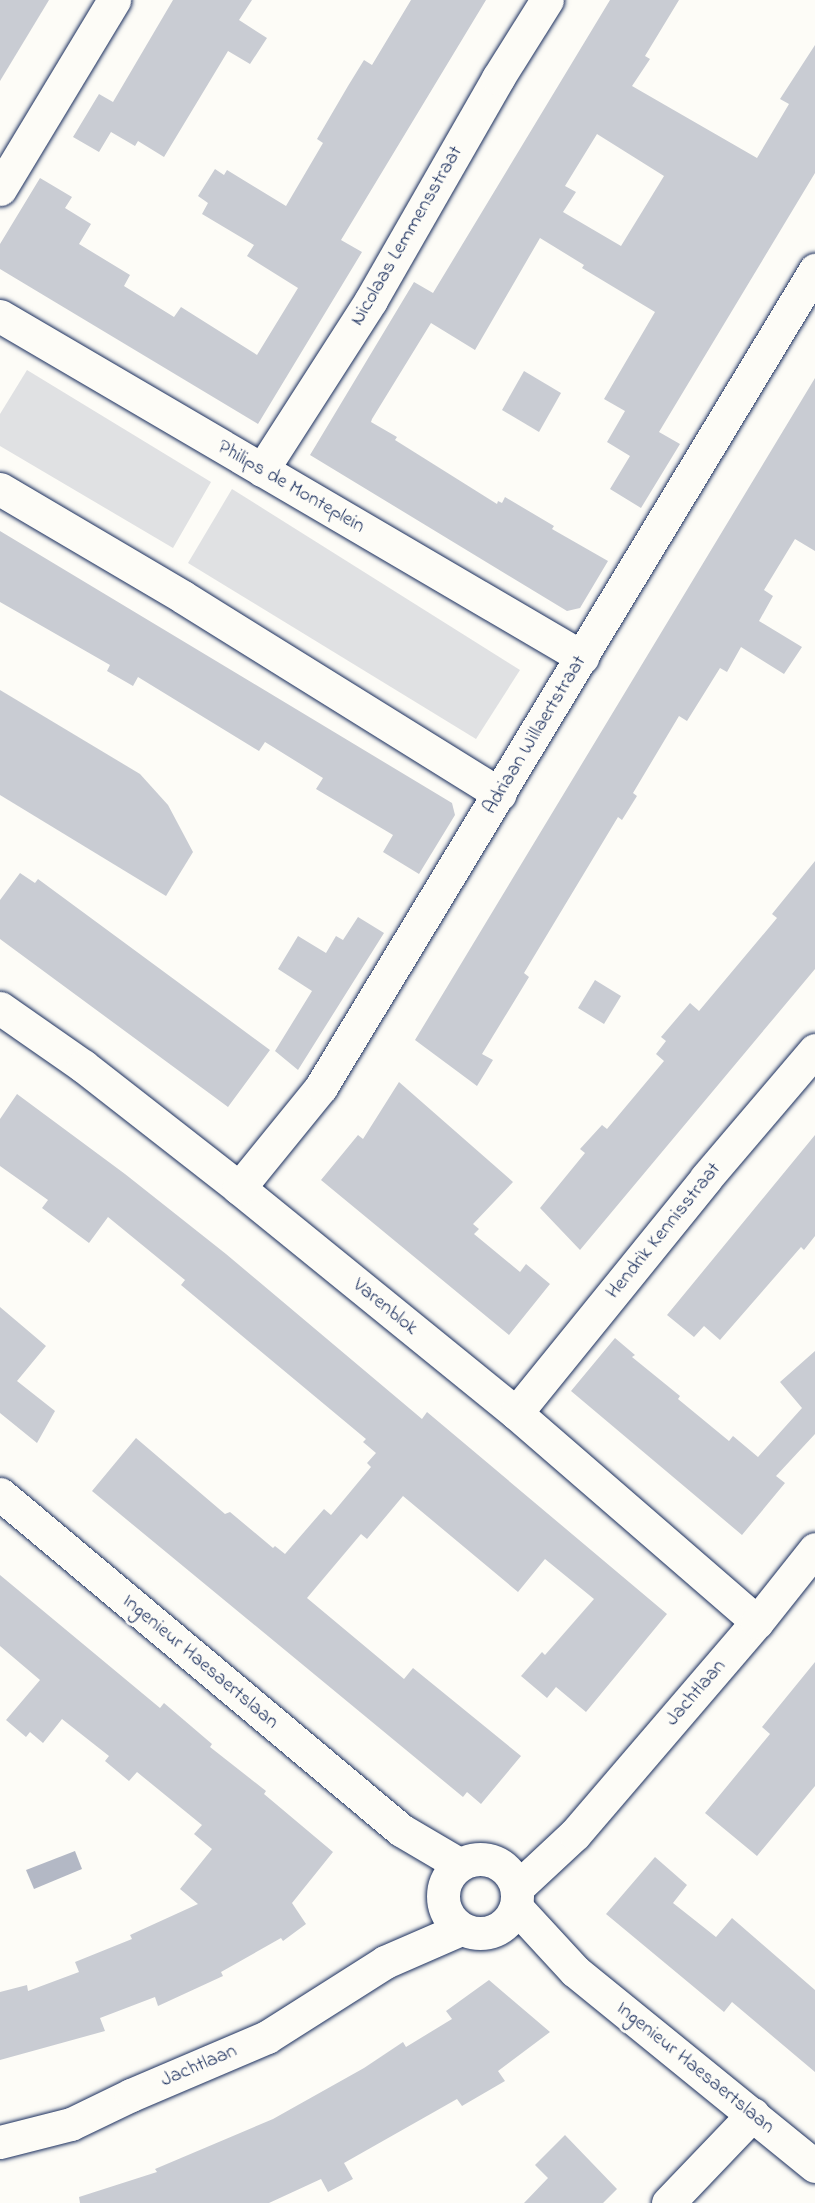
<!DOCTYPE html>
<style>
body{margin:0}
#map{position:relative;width:815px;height:2203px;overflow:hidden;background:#fdfcf7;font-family:"Indie Flower",sans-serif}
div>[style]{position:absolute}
.green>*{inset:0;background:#e0e1e3}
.water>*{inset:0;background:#b3b8c5}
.building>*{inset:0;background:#c9ccd3}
.roads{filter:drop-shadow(0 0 2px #1b2f5e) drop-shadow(0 0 2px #1b2f5e)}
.street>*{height:33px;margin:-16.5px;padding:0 16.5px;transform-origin:16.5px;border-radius:16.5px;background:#fdfcf7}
.street>.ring{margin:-16.5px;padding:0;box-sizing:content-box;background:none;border:33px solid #fdfcf7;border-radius:50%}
span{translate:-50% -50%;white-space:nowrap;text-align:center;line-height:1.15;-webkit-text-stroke:6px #fdfcf7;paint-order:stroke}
.street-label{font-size:20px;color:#1b2f5e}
</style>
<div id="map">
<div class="green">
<i style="clip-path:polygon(27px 370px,211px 482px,173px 548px,0 446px,0 414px)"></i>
<i style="clip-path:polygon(232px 489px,520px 670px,476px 739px,188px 563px)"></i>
</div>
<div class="water">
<i style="clip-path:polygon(75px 1851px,82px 1869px,34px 1889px,26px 1870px)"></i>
</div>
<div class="building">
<i style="clip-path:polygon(0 0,49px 0,0 81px)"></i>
<i style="clip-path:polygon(173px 0,252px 0,239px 20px,267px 38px,250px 64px,228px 51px,164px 157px,138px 141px,135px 146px,111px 132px,99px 152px,73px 137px,99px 94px,113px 102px)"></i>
<i style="clip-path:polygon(411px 0,486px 0,341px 240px,362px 252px,258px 424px,0 269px,0 244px,40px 178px,72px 197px,65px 208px,91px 224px,79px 244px,130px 275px,124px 286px,174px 317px,181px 307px,257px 355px,298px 288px,247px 256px,254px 245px,202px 214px,208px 203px,198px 196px,215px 169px,224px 175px,227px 170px,286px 206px,323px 143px,317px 139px,348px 86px,364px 60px,372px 65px)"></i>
<i style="clip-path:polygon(evenodd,610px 0,679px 0,645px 56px,650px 59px,632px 86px,757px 158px,789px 104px,780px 99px,815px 45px,815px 173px,659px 432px,680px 444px,641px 508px,610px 489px,630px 456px,607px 442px,625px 411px,604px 399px,655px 312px,582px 268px,584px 265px,540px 238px,475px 350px,431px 323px,372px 419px,371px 422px,397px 437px,395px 440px,497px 504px,498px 501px,502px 503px,505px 497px,554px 526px,552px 529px,608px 561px,580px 608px,567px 611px,310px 455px,414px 282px,433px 293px,610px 0,597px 134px,664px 176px,621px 246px,563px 212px,576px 192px,565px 186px,597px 134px)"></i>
<i style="clip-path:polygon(524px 371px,561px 393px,539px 432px,502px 410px)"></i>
<i style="clip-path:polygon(815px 378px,815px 551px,795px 539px,764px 590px,773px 596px,759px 621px,802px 647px,784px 674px,741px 647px,727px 672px,720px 668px,687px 721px,679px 716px,633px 793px,637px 796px,622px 820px,618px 817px,524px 973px,529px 977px,482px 1054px,493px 1060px,477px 1086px,415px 1040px)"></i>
<i style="clip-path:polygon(0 531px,452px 803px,455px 815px,419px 874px,383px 852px,393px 835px,316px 789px,323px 778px,265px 742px,259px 751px,138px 677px,133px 686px,107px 671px,110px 665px,0 602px)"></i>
<i style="clip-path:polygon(0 690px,140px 774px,168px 805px,193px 852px,166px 896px,0 795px)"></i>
<i style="clip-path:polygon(815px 861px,815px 969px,580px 1250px,540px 1208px,585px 1153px,580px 1149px,602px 1125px,607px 1129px,664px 1061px,656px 1054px,666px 1041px,661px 1037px,690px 1003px,699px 1011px,777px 918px,772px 914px)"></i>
<i style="clip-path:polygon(20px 873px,35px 883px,38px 879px,270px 1050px,228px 1107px,0 939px,0 900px)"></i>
<i style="clip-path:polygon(358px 917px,384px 933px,298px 1070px,275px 1051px,312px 991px,278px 969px,298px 936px,326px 953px,336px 936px,343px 940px)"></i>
<i style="clip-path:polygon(595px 980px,621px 996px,604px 1024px,578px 1008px)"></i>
<i style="clip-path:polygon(399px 1082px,513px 1182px,473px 1224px,479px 1229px,474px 1234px,520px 1272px,526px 1264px,550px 1284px,509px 1335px,321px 1180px,358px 1135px,363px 1139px)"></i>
<i style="clip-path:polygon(17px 1094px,125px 1174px,226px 1254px,422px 1419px,427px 1412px,667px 1614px,586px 1712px,556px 1687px,547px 1698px,521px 1676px,542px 1652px,545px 1655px,594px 1599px,545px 1559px,518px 1592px,403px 1496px,367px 1539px,361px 1534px,307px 1598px,404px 1679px,413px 1668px,521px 1756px,481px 1804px,467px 1792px,463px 1797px,92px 1491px,136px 1438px,225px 1514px,230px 1512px,273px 1548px,275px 1546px,285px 1554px,324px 1509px,331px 1515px,371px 1467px,367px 1463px,376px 1453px,363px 1442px,366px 1439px,181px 1285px,185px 1280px,108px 1217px,89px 1243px,42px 1208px,48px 1200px,0 1166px,0 1119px)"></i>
<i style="clip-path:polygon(815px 1135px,815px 1236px,804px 1250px,801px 1247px,720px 1340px,704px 1326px,694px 1337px,667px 1315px)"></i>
<i style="clip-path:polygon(0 1307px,46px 1346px,17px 1381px,55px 1411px,37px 1443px,0 1413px)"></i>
<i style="clip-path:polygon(615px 1338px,635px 1355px,632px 1357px,680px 1396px,678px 1399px,729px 1441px,733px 1436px,758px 1457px,802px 1408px,780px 1382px,815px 1351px,815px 1434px,776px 1476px,785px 1483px,742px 1535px,571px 1391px)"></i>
<i style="clip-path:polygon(0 1575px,160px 1708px,164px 1703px,212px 1744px,210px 1747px,266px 1791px,264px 1794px,333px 1852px,292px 1903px,306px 1924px,283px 1941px,281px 1938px,221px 1972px,223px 1976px,158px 2006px,155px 1997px,100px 2018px,105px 2031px,0 2060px,0 1992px,27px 1985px,28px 1991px,79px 1972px,75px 1962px,132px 1939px,130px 1935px,198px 1904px,180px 1889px,212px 1849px,194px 1834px,202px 1825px,137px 1772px,129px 1781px,105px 1761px,109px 1756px,62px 1719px,43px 1743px,30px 1732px,26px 1737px,6px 1720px,40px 1680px,0 1646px)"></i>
<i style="clip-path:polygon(815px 1662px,815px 1786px,757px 1856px,705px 1813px,770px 1734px,762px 1727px)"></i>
<i style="clip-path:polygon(655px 1857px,687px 1885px,673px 1903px,716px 1937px,732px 1918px,815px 1990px,815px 2072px,732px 2002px,724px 2012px,606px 1914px)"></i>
<i style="clip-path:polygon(489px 1980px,550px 2032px,498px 2071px,505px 2081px,462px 2106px,457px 2099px,344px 2163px,353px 2179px,328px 2192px,321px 2179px,269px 2203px,80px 2203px,79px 2197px,157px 2172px,155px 2169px,273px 2119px,364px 2068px,403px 2042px,406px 2047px,452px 2019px,446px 2011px)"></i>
<i style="clip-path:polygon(565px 2135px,617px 2189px,603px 2203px,524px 2203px,548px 2178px,535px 2165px)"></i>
</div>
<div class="roads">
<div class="street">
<i style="left:0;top:189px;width:221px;rotate:-58.9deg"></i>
<i style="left:0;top:316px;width:675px;rotate:30.37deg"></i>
<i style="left:262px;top:470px;width:202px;rotate:-57.3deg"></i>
<i style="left:371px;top:300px;width:256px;rotate:-60.2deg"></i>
<i style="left:498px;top:78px;width:92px;rotate:-57.9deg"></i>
<i style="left:0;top:489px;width:212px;rotate:30.5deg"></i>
<i style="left:183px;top:597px;width:373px;rotate:31.9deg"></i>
<i style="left:0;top:1008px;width:101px;rotate:34.9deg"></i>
<i style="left:83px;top:1066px;width:198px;rotate:38deg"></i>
<i style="left:239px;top:1188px;width:357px;rotate:39.1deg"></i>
<i style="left:516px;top:1413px;width:319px;rotate:40.9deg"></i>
<i style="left:239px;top:1188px;width:130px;rotate:-50.9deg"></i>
<i style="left:321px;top:1087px;width:955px;rotate:-58.84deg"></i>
<i style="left:516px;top:1413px;width:302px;rotate:-51deg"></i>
<i style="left:706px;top:1178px;width:168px;rotate:-49.6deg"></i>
<i style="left:0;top:1494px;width:523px;rotate:39.96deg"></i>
<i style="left:401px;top:1830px;width:67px;rotate:30.4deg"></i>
<i class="ring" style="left:443px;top:1859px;width:41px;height:41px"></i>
<i style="left:517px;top:1888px;width:79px;rotate:-43deg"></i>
<i style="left:575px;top:1834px;width:279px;rotate:-49.4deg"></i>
<i style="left:757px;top:1622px;width:93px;rotate:-51.5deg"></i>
<i style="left:516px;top:1907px;width:87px;rotate:47.3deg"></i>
<i style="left:575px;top:1971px;width:309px;rotate:39.1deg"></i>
<i style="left:0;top:2142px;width:73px;rotate:-14.2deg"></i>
<i style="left:71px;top:2124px;width:67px;rotate:-25.8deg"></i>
<i style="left:131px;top:2095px;width:148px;rotate:-23.1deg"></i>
<i style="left:267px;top:2037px;width:140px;rotate:-32.4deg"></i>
<i style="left:385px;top:1962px;width:83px;rotate:-23.5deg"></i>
<i style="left:668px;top:2203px;width:123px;rotate:-46.3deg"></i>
</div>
</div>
<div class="street-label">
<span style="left:407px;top:236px;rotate:-60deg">Nicolaas Lemmensstraat</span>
<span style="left:291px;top:487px;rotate:30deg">Philips de Monteplein</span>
<span style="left:535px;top:735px;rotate:-59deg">Adriaan Willaertstraat</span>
<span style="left:664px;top:1231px;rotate:-51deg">Hendrik Kennisstraat</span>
<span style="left:385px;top:1307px;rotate:39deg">Varenblok</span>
<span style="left:200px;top:1662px;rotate:40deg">Ingenieur Haesaertslaan</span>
<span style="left:696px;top:1693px;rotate:-49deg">Jachtlaan</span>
<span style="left:199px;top:2066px;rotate:-23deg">Jachtlaan</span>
<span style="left:695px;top:2068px;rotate:39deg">Ingenieur Haesaertslaan</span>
</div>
</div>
